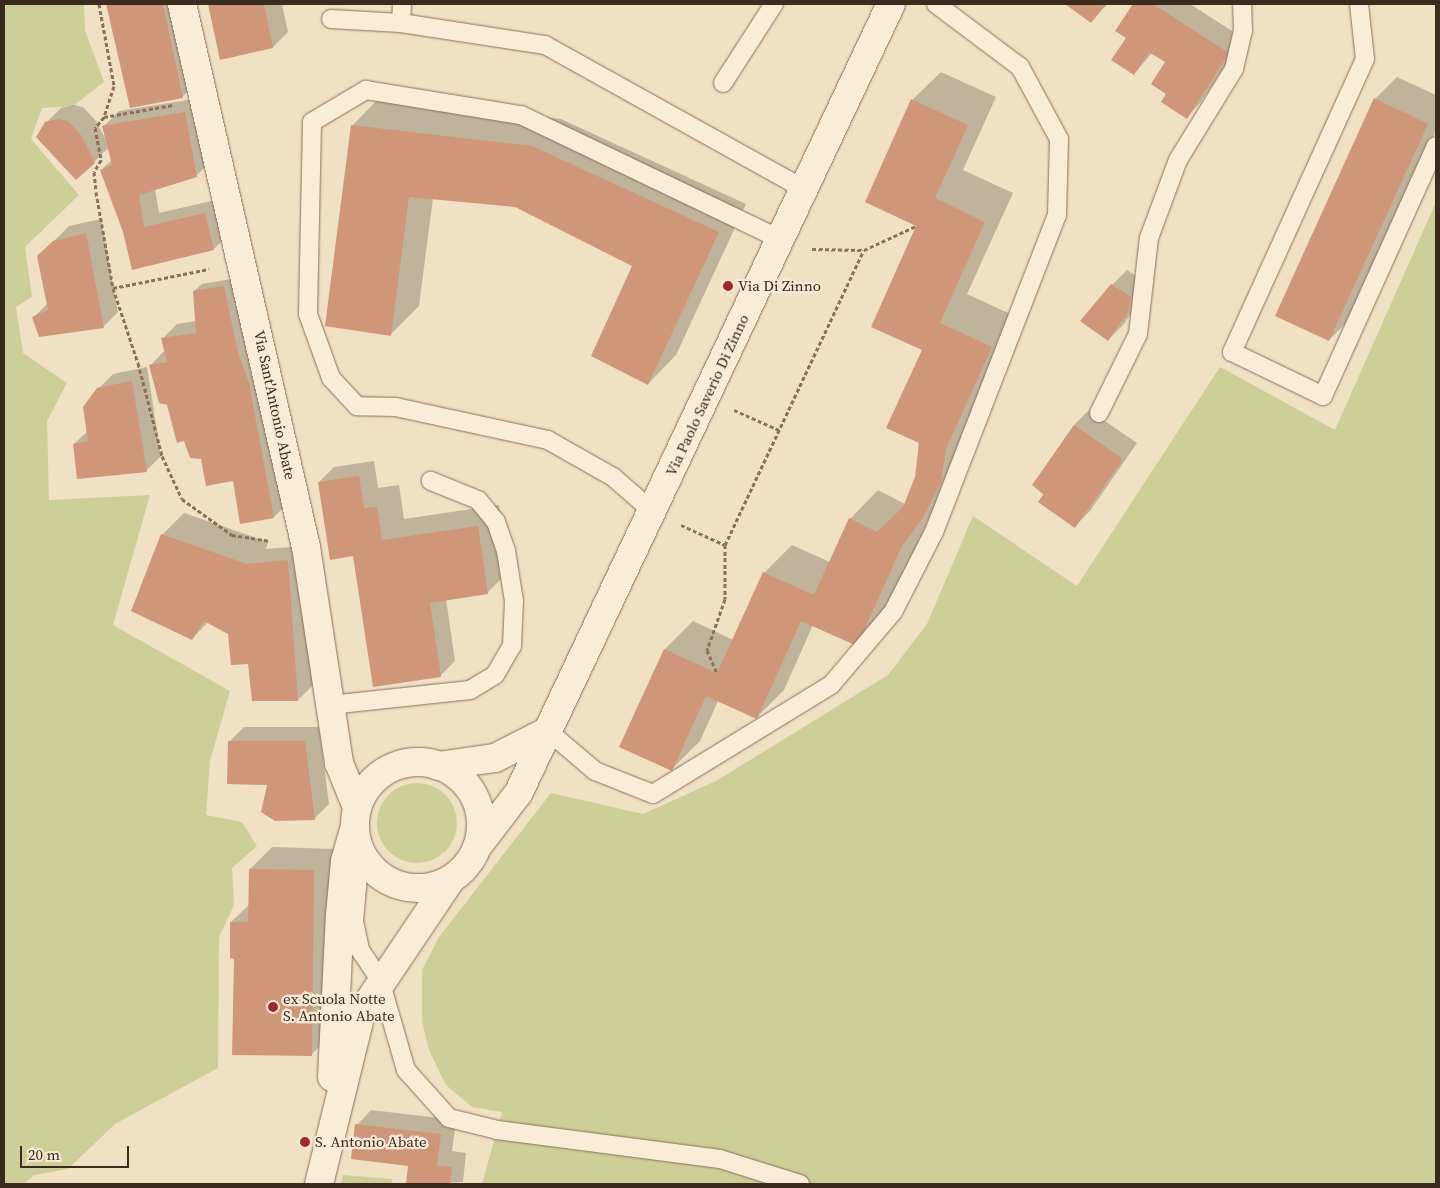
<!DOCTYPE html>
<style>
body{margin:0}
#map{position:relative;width:1440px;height:1188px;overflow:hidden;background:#f0e0c4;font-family:"Source Serif 4",serif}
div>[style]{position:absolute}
.green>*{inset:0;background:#cdcf98}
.round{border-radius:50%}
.shadow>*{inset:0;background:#0003}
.building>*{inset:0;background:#d09679}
.path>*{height:3px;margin-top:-1.5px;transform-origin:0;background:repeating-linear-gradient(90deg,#8c705a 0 4px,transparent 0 6.5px)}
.roads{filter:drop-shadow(0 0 1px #8c705a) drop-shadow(0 0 1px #8c705a)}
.service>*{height:18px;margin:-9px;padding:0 9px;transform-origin:9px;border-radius:9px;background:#faedd8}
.minor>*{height:28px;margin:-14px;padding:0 14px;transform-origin:14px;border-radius:14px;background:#faedd8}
.tertiary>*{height:28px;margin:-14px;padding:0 14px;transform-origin:14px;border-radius:14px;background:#faedd8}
.tertiary>.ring{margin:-14px;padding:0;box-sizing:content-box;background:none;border:28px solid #faedd8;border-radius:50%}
.dots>*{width:14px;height:14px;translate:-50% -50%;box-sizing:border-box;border:2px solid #f7ead5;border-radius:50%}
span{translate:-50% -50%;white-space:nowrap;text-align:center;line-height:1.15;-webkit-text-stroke:4.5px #f7ead5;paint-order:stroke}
.poi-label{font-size:15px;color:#3b2a1e}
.left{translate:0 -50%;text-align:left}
.street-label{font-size:15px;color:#3b2a1e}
.frame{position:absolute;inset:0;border:5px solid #3b2a1e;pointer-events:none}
.scale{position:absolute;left:20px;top:1146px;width:109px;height:22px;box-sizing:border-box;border:2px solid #3b2a1e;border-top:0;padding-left:6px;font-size:15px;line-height:18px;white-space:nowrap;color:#3b2a1e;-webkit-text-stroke:4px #f7ead5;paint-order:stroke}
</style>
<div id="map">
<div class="green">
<i style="clip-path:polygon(4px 4px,84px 4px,85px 30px,104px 82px,73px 106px,42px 108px,31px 139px,79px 195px,25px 247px,32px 297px,16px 307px,23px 353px,67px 383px,47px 421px,49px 500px,150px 495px,113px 625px,230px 691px,210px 761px,206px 815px,242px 822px,257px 846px,232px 868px,234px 905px,219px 937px,218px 1068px,115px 1124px,68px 1169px,34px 1175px,24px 1184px,4px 1184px)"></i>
<i style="clip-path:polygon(1436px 202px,1436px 1184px,482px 1184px,502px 1112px,472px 1107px,446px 1085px,429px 1050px,422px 1021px,422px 970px,439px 937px,551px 793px,643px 814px,716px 781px,888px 675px,927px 624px,973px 516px,1077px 586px,1220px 367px,1335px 430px)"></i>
<i class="round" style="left:377px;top:783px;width:80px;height:80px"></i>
<i style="clip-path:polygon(343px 1175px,392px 1179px,392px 1184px,341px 1184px)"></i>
</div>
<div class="shadow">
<i style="clip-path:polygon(107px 4px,189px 4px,204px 75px,182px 97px,131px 107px)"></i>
<i style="clip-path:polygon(209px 4px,282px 4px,288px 32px,273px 47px,221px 58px)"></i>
<i style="clip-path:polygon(1068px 4px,1108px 4px,1091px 21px)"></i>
<i style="clip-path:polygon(1135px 4px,1190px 4px,1243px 38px,1201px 102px,1187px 117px,1168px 94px,1167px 62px,1152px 53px,1134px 74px,1127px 37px,1117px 30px)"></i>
<i style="clip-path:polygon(941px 72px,996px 97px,963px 170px,1013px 193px,967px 294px,1019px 318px,951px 488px,930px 516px,885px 617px,856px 645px,813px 625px,784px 690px,756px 718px,718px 701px,700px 741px,672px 769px,621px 746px,665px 649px,693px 621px,733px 640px,764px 573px,792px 545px,830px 562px,850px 519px,878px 490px,905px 504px,917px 477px,923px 350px,912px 100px)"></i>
<i style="clip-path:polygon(1397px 77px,1436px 95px,1436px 130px,1351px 318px,1329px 340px,1375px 99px)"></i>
<i style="clip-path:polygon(380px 97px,561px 119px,746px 204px,676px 355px,648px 384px,634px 265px,515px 206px,433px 198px,419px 306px,391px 334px,352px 126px)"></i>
<i style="clip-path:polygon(200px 98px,211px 161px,196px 176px,155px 189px,159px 213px,220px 199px,229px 234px,214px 249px,124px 232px,101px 170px,112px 160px,109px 147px,94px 162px,46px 123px,61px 108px,74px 105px,83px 107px,96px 121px,107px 142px,104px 126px,119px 111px)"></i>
<i style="clip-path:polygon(101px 219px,118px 312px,103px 327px,33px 318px,48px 303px,39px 256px,69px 226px)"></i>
<i style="clip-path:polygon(1127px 270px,1145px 282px,1143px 296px,1123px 325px,1108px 340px,1112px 285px)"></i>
<i style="clip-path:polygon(231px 279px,289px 502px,274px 517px,234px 479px,202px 458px,185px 439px,151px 365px,165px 350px,162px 339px,177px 324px,196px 321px,194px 291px,202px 284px)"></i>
<i style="clip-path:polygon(147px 367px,161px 456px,146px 471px,74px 444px,88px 431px,98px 389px,113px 374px)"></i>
<i style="clip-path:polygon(1089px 410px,1137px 443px,1090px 511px,1075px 526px,1033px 485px,1074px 425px)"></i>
<i style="clip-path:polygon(374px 461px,378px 488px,399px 485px,404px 519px,499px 505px,509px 571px,487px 593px,446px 599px,455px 661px,440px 676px,354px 554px,319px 482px,334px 467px)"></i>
<i style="clip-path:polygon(184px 513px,268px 542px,266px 549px,302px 546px,313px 685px,298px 700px,250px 663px,228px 633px,208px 622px,192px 639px,162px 535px)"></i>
<i style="clip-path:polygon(244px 727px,319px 727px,329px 804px,314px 819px,269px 784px,229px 742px)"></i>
<i style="clip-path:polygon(272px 847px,336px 849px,333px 1033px,311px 1055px,231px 922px,250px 904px,250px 869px)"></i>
<i style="clip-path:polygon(371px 1110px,456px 1120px,452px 1151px,466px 1153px,463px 1182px,407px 1184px,409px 1165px,357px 1125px)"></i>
</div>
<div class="building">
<i style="clip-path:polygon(106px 4px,163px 4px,183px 98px,130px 108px)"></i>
<i style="clip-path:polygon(208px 4px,264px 4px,273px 48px,220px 60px)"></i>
<i style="clip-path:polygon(1065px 4px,1106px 4px,1091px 23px)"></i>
<i style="clip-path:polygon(1133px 4px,1153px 4px,1229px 53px,1187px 119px,1161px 102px,1166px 94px,1151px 84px,1165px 62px,1149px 52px,1134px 75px,1111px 60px,1126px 38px,1115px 31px)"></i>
<i style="clip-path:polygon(1374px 98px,1428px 124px,1329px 341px,1275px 316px)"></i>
<i style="clip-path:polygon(911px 99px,968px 125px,935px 198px,985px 222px,940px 323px,992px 347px,946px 449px,941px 482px,923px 518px,902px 546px,857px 646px,801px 621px,757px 719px,706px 696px,672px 771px,619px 747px,664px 649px,717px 673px,763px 572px,814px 595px,849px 518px,877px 532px,903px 507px,915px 477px,919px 443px,886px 428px,922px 350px,871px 327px,916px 226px,865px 202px)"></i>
<i style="clip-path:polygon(185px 112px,197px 177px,139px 195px,144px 227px,205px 213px,214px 250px,132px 270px,123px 232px,100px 170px,112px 165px,102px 126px)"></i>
<i style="clip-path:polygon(58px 119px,68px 121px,81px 135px,95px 163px,76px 180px,36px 137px,45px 122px)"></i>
<i style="clip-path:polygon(351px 125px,532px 146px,719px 232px,648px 385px,591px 356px,632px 266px,515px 207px,409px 197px,391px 336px,325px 326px)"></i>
<i style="clip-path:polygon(86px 233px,104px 328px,39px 337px,32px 317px,48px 310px,37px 256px,53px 241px)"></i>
<i style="clip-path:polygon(1111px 284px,1131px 297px,1128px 312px,1108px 341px,1080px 321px)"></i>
<i style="clip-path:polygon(224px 286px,238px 353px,249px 383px,274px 518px,240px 524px,233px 481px,206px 486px,201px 459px,190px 458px,184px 441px,177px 443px,167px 405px,159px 403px,149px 365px,167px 362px,161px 338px,196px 333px,193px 291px)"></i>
<i style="clip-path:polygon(132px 381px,147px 472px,77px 479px,73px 444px,88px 441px,83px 407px,97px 388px)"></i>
<i style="clip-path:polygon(1074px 425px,1123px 459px,1075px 528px,1038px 502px,1044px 494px,1032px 485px)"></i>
<i style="clip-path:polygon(359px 476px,364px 508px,377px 507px,382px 540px,478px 526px,488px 594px,430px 603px,441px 677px,373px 687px,353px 556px,330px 560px,318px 482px)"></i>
<i style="clip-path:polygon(161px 534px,247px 564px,288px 560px,298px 701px,252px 701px,248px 664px,231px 665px,228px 634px,204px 621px,192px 640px,131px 611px)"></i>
<i style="clip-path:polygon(228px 741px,305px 741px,315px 820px,275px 821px,261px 812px,267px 785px,227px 784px)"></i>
<i style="clip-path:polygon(249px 869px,314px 870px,312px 1056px,232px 1055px,234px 959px,230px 958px,230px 922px,248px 922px)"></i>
<i style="clip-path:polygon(355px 1124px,441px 1134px,437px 1166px,452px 1167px,450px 1184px,406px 1184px,408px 1166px,351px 1159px)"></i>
</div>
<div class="path">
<i style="left:99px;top:4px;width:83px;rotate:79.6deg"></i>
<i style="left:114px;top:86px;width:33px;rotate:108deg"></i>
<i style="left:104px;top:117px;width:14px;rotate:129deg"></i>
<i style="left:95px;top:128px;width:33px;rotate:79deg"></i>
<i style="left:101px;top:160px;width:14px;rotate:120deg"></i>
<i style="left:94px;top:172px;width:20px;rotate:84deg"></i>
<i style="left:96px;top:192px;width:97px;rotate:80deg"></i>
<i style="left:113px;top:288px;width:79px;rotate:71.6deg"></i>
<i style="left:138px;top:363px;width:96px;rotate:75.5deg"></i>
<i style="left:162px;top:456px;width:47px;rotate:65.1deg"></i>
<i style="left:182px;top:499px;width:62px;rotate:35.8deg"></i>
<i style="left:232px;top:535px;width:39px;rotate:9deg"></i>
<i style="left:104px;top:117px;width:70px;rotate:-9.9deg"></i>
<i style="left:812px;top:249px;width:52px;rotate:1.1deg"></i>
<i style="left:864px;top:250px;width:57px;rotate:-24.8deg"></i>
<i style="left:113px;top:288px;width:98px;rotate:-11.2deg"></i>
<i style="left:734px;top:410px;width:49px;rotate:24deg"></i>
<i style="left:681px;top:525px;width:48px;rotate:24.4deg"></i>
<i style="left:725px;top:545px;width:54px;rotate:90deg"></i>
<i style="left:725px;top:599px;width:54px;rotate:109.4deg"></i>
<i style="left:707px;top:650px;width:25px;rotate:67deg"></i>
<i style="left:725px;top:545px;width:326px;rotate:-64.8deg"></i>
</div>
<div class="roads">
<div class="service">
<i style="left:402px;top:4px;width:19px;rotate:93deg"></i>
<i style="left:401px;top:23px;width:146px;rotate:8.7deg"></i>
<i style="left:545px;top:45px;width:296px;rotate:29.1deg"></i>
<i style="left:1359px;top:4px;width:55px;rotate:83.8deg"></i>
<i style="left:1365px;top:59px;width:322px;rotate:114.4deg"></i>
<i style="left:1232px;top:352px;width:101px;rotate:25.8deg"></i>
<i style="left:1323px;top:396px;width:274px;rotate:-65.7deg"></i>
<i style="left:331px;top:19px;width:70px;rotate:3.3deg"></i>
<i style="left:723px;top:83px;width:94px;rotate:-57.2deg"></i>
<i style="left:1099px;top:413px;width:88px;rotate:-63.7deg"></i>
<i style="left:1138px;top:334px;width:97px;rotate:-83.5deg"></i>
<i style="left:1149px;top:238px;width:83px;rotate:-69.6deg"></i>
<i style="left:1178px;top:160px;width:107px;rotate:-58.4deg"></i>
<i style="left:1234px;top:69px;width:39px;rotate:-77deg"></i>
<i style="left:1243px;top:31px;width:27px;rotate:-92deg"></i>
<i style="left:652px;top:511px;width:52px;rotate:-138.9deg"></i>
<i style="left:613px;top:477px;width:75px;rotate:-150.4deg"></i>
<i style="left:548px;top:440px;width:156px;rotate:-167.8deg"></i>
<i style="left:396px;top:407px;width:39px;rotate:-179deg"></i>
<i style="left:357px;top:406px;width:38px;rotate:-133deg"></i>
<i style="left:331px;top:378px;width:68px;rotate:-109.8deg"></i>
<i style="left:308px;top:314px;width:192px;rotate:-88.8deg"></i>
<i style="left:312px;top:122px;width:63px;rotate:-30.7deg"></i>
<i style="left:366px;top:90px;width:157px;rotate:9.2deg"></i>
<i style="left:521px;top:115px;width:287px;rotate:25.6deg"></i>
<i style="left:330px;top:705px;width:141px;rotate:-6.1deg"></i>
<i style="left:470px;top:690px;width:29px;rotate:-31deg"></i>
<i style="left:495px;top:675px;width:34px;rotate:-60deg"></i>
<i style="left:512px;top:646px;width:45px;rotate:-87.5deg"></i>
<i style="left:514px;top:601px;width:51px;rotate:-99.1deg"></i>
<i style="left:506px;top:551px;width:31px;rotate:-109deg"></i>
<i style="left:496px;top:522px;width:28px;rotate:-129deg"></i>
<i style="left:478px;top:500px;width:51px;rotate:-158deg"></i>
<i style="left:548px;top:731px;width:62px;rotate:40.4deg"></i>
<i style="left:595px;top:771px;width:62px;rotate:21.6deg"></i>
<i style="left:653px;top:794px;width:209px;rotate:-31.5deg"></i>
<i style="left:831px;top:685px;width:96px;rotate:-49.7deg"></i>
<i style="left:893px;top:612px;width:90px;rotate:-62.9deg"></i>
<i style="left:934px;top:532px;width:340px;rotate:-68.8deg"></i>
<i style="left:1057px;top:215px;width:76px;rotate:-88.5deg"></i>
<i style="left:1059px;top:139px;width:82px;rotate:-118.4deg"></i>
<i style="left:1020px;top:67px;width:105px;rotate:-143.1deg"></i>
<i style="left:360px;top:853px;width:68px;rotate:95deg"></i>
<i style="left:354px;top:921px;width:30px;rotate:78deg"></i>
<i style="left:360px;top:950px;width:36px;rotate:56deg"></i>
<i style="left:380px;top:980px;width:94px;rotate:73.9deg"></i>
<i style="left:406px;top:1070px;width:64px;rotate:48.1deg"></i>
<i style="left:449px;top:1118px;width:49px;rotate:14deg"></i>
<i style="left:497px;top:1130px;width:225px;rotate:7.4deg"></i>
<i style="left:720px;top:1159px;width:84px;rotate:17.4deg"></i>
</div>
<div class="minor">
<i style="left:182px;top:4px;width:557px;rotate:77.14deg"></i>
<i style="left:306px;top:547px;width:219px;rotate:81.3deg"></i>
<i style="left:339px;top:763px;width:48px;rotate:67.8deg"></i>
</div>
<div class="tertiary">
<i class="ring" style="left:355px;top:762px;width:98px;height:98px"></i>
<i style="left:438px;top:766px;width:58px;rotate:-8deg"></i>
<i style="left:495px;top:758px;width:59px;rotate:-27deg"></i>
<i style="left:477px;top:847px;width:69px;rotate:-52.6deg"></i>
<i style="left:519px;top:792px;width:871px;rotate:-64.73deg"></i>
<i style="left:332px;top:1077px;width:162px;rotate:-87.2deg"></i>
<i style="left:340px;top:915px;width:54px;rotate:-84.7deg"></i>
<i style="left:345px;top:861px;width:32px;rotate:-74deg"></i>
<i style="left:319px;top:1184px;width:176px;rotate:-76.2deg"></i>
<i style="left:361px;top:1013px;width:161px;rotate:-56.1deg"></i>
</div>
</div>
<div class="dots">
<i style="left:728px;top:286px;background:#9e2732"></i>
<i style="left:273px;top:1007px;background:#9e2732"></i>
<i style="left:305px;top:1142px;background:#9e2732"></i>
</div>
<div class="poi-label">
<span class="left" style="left:738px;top:286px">Via Di Zinno</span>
<span class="left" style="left:283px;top:1007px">ex Scuola Notte<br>S. Antonio Abate</span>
<span class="left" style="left:315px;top:1142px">S. Antonio Abate</span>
</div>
<div class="street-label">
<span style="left:707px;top:395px;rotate:-65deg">Via Paolo Saverio Di Zinno</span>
<span style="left:275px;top:405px;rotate:78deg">Via Sant'Antonio Abate</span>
</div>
<div class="frame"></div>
<div class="scale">20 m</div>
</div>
